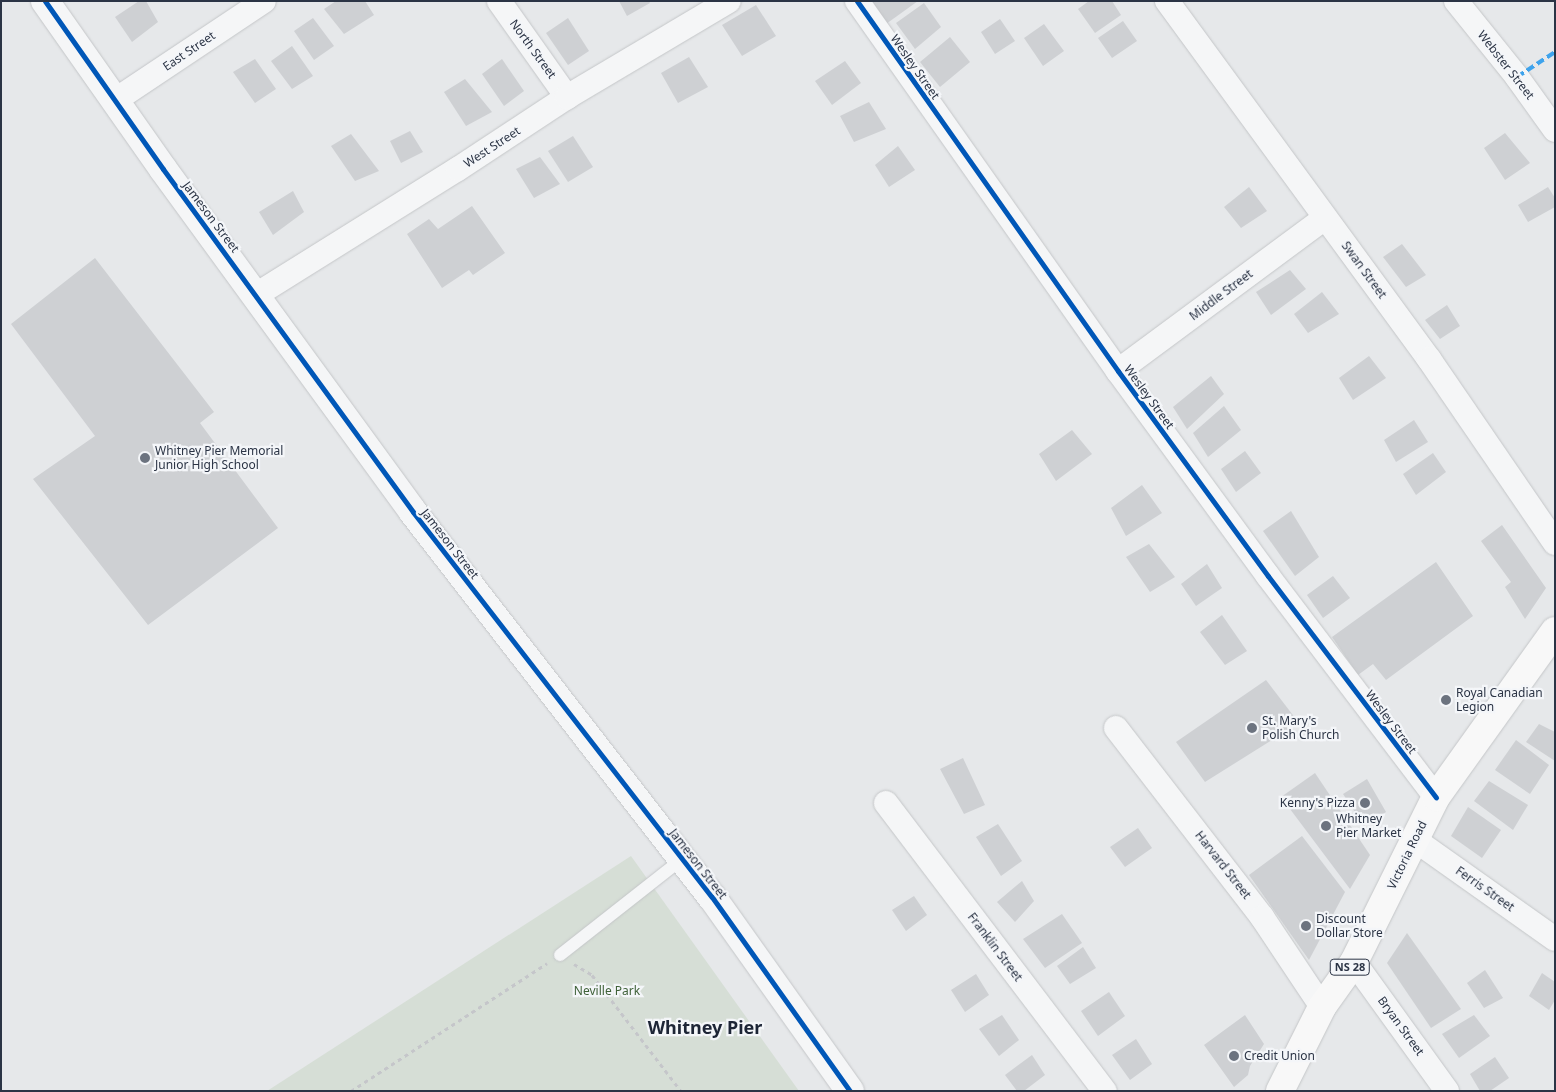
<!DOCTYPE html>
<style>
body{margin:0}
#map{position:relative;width:1556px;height:1092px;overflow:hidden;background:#e6e8ea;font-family:"Noto Sans",sans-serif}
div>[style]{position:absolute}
.green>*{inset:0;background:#d6ded6}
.building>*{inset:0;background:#ced0d3}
.path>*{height:3px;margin-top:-1.5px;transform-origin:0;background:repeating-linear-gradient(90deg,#c5c6ca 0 4px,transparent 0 8px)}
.roads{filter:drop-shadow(0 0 1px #c4c6c8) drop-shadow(0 0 1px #c4c6c8)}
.service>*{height:12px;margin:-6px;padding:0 6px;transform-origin:6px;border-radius:6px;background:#f5f6f7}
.minor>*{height:24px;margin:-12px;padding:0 12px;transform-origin:12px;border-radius:12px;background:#f5f6f7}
.tertiary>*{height:28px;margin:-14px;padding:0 14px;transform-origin:14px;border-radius:14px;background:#f5f6f7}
.primary>*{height:28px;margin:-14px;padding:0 14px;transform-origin:14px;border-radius:14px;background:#f8f8f8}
.quiet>*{height:4px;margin-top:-2px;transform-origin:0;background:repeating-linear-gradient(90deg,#3ea3ec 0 8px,transparent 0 12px)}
.cycleway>*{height:5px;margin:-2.5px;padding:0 2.5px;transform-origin:2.5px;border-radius:2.5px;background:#0057b8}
.dots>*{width:14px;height:14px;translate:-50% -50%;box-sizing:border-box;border:2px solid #f4f6f9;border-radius:50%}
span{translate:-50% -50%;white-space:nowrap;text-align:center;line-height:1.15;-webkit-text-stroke:4.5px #f4f6f9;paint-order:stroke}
.shield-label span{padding:1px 4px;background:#f4f6f9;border:1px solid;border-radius:4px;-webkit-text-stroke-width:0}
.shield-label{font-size:11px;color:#2b3445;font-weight:700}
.street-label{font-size:12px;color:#2b3445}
.poi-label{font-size:12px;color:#2b3445}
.left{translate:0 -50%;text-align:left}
.right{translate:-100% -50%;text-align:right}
.park-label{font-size:12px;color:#3f6138}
.district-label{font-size:18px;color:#1d2536;font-weight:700}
.frame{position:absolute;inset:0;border:2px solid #2b3445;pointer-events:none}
</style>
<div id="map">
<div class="green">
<i style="clip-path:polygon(631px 856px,799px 1091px,267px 1091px)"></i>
</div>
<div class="building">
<i style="clip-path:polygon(139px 1px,146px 1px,158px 22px,132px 42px,115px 17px)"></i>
<i style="clip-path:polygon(336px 1px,365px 1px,374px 15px,344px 34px,324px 9px)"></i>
<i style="clip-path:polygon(619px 1px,649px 1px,650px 3px,627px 16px)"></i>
<i style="clip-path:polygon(870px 1px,918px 1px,886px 24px)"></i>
<i style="clip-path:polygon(1089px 1px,1112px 1px,1121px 15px,1095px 33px,1078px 9px)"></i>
<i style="clip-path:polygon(924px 3px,941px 27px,915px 49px,896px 23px)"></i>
<i style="clip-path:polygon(756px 5px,776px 36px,742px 56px,722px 25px)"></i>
<i style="clip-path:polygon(313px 18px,334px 46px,314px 60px,294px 31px)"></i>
<i style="clip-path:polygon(568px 18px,589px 51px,568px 65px,546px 33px)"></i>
<i style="clip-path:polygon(1000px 19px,1015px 41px,995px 54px,981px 32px)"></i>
<i style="clip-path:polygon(1123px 21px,1137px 41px,1112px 58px,1098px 38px)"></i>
<i style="clip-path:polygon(1044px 24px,1064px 51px,1043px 66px,1024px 38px)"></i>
<i style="clip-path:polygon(950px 37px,970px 62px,940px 87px,920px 62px)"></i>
<i style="clip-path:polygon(292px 46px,313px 76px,292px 89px,271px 61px)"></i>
<i style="clip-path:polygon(689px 57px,708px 87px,678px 103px,661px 73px)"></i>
<i style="clip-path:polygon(255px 59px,276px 89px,255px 103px,233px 72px)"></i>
<i style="clip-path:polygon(502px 59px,524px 91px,504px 106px,482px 74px)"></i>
<i style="clip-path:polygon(845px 61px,861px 83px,832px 105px,815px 81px)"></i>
<i style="clip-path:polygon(465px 79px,492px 112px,466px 126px,444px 92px)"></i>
<i style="clip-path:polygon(869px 102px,886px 129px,854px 142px,840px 116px)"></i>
<i style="clip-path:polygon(410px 131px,423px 152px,401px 163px,390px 141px)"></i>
<i style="clip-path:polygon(1505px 133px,1530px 163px,1505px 180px,1484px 148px)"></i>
<i style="clip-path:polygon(351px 134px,379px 171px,355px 181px,331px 146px)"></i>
<i style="clip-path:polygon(573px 136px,593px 167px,568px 182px,548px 151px)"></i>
<i style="clip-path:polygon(898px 146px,915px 170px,889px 187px,875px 165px)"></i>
<i style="clip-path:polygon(540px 157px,560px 184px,534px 198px,516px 169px)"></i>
<i style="clip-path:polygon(1249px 187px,1267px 211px,1241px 228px,1224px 207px)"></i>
<i style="clip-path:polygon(1548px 187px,1555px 198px,1555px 207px,1528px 222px,1518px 205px)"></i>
<i style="clip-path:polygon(293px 191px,304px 212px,273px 235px,259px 212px)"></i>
<i style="clip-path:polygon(472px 206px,505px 253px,473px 275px,469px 270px,442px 288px,407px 234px,429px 219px,438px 229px)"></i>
<i style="clip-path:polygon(1402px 244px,1426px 275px,1406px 287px,1383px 257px)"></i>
<i style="clip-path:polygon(95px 258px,214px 412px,200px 423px,278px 528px,148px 625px,33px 479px,95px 436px,11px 324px)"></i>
<i style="clip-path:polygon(1290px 270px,1306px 289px,1271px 315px,1256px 292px)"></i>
<i style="clip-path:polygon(1322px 292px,1339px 314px,1308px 333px,1294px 314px)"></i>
<i style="clip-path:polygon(1447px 305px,1460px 326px,1440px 339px,1425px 320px)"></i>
<i style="clip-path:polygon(1369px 356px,1386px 378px,1353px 400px,1339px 378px)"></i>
<i style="clip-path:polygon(1211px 376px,1224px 394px,1187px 429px,1173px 407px)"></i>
<i style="clip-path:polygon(1224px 406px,1241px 430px,1208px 457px,1193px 433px)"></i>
<i style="clip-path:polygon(1414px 420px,1428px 442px,1396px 462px,1384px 440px)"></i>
<i style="clip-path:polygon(1072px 430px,1092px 454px,1056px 481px,1039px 454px)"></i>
<i style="clip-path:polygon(1245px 451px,1261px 473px,1236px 492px,1221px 469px)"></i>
<i style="clip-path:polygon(1433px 453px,1446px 472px,1416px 495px,1403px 474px)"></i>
<i style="clip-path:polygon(1142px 485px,1162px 513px,1126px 536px,1111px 508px)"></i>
<i style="clip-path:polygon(1291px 511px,1319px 557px,1295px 576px,1263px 531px)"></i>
<i style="clip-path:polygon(1502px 525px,1546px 588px,1525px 619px,1505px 587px,1511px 582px,1481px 541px)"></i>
<i style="clip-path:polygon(1149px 544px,1175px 577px,1150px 592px,1126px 557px)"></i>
<i style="clip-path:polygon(1436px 562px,1473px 616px,1386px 680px,1373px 664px,1358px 675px,1332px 637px)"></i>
<i style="clip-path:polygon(1207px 564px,1222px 588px,1196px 606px,1181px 584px)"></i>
<i style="clip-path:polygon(1333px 576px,1350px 598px,1323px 618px,1307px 595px)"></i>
<i style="clip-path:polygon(1222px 615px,1247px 651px,1225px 665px,1200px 632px)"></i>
<i style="clip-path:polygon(1266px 680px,1299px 723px,1205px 782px,1176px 742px)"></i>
<i style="clip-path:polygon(1539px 724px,1555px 732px,1555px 761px,1526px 742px)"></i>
<i style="clip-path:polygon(1516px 740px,1549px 765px,1530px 794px,1495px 770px)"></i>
<i style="clip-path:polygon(963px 758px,985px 805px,964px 814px,940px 769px)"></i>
<i style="clip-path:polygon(1315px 773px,1370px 855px,1350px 889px,1281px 797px)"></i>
<i style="clip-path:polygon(1367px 779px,1386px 812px,1364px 826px,1343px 794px)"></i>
<i style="clip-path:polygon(1489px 781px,1528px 805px,1513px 830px,1474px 801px)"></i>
<i style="clip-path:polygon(1468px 807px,1501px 830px,1482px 858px,1451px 836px)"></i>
<i style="clip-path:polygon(998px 824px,1022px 861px,1001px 876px,976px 837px)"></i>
<i style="clip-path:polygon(1138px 828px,1152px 848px,1125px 867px,1110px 847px)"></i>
<i style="clip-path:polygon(1302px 836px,1345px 892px,1309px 960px,1249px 875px)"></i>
<i style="clip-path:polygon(1022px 881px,1034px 901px,1015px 922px,997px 902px)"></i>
<i style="clip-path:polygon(914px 896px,927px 915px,906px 931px,892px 910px)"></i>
<i style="clip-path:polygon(1062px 914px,1082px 943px,1045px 968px,1023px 939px)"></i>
<i style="clip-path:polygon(1407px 933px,1461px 1009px,1431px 1028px,1387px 963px)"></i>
<i style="clip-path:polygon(1083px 947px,1096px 968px,1070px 984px,1057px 966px)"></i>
<i style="clip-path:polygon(1485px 970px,1503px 998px,1484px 1008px,1467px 983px)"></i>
<i style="clip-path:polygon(1542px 973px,1555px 982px,1555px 1000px,1549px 1010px,1529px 996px)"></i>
<i style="clip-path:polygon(976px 974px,989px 995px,965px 1012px,951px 990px)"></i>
<i style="clip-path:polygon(1109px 992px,1125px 1016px,1098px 1036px,1081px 1011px)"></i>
<i style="clip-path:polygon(1002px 1015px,1019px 1040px,999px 1056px,979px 1029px)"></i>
<i style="clip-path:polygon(1245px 1015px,1264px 1044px,1250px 1066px,1248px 1075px,1234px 1087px,1204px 1045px)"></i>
<i style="clip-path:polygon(1474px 1015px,1490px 1036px,1459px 1058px,1442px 1034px)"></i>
<i style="clip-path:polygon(1136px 1039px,1152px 1064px,1130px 1080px,1112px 1055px)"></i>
<i style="clip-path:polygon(1032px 1055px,1045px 1075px,1024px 1091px,1017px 1091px,1005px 1075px)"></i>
<i style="clip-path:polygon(1495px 1057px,1509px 1078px,1490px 1091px,1480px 1091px,1470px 1074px)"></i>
</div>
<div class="path">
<i style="left:574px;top:964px;width:21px;rotate:31deg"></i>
<i style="left:592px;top:975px;width:146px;rotate:52.5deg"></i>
<i style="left:351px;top:1091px;width:234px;rotate:-33.1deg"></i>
</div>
<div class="roads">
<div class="service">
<i style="left:560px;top:955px;width:155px;rotate:-38.2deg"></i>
</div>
<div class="minor">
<i style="left:499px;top:1px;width:118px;rotate:54.7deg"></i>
<i style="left:857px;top:1px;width:453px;rotate:54.8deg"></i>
<i style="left:1118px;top:371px;width:254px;rotate:53.8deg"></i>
<i style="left:1268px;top:576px;width:278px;rotate:52.8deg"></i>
<i style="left:1167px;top:1px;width:444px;rotate:53.8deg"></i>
<i style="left:1429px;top:359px;width:223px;rotate:55.6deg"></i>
<i style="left:1456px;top:1px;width:97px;rotate:51.2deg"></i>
<i style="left:1517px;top:77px;width:65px;rotate:54.4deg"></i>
<i style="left:114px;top:101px;width:180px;rotate:-33.7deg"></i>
<i style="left:256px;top:295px;width:238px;rotate:-32deg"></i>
<i style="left:458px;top:169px;width:131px;rotate:-33.4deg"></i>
<i style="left:567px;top:97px;width:188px;rotate:-30.7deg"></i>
<i style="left:1118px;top:371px;width:257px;rotate:-36.5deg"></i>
<i style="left:1116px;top:728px;width:239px;rotate:52.3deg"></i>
<i style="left:1262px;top:917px;width:108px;rotate:56.3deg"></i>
<i style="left:886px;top:803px;width:362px;rotate:52.8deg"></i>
<i style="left:1415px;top:840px;width:171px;rotate:35.3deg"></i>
<i style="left:1354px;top:962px;width:159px;rotate:54.2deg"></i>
</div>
<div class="tertiary">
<i style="left:45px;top:1px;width:205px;rotate:54.9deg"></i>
<i style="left:163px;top:169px;width:424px;rotate:53.9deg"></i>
<i style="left:413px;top:512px;width:487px;rotate:52.2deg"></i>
<i style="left:712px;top:897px;width:238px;rotate:54.6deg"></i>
</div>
<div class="primary">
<i style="left:1280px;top:1091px;width:94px;rotate:-63.4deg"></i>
<i style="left:1322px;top:1007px;width:55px;rotate:-54.6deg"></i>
<i style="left:1354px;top:962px;width:184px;rotate:-63.6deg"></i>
<i style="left:1436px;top:797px;width:204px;rotate:-54.4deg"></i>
</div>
</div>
<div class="quiet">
<i style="left:1517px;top:77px;width:45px;rotate:-33.3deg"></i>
</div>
<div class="cycleway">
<i style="left:45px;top:1px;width:205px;rotate:54.9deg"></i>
<i style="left:163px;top:169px;width:424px;rotate:53.9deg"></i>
<i style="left:413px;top:512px;width:487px;rotate:52.2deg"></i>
<i style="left:712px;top:897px;width:238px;rotate:54.6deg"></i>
<i style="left:857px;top:1px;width:453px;rotate:54.8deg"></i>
<i style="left:1118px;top:371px;width:254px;rotate:53.8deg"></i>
<i style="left:1268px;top:576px;width:278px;rotate:52.8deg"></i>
</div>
<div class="dots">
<i style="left:145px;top:458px;background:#6c737f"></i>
<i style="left:1446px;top:700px;background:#6c737f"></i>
<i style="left:1252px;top:728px;background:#6c737f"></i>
<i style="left:1365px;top:803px;background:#6c737f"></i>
<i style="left:1326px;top:826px;background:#6c737f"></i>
<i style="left:1306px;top:926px;background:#6c737f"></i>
<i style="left:1234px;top:1056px;background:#6c737f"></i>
</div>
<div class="shield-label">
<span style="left:1350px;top:967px">NS 28</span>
</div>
<div class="street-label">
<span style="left:533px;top:49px;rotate:54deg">North Street</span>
<span style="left:189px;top:51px;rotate:-34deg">East Street</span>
<span style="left:1506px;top:65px;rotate:52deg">Webster Street</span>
<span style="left:915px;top:67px;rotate:55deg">Wesley Street</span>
<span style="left:492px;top:147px;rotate:-33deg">West Street</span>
<span style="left:211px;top:217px;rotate:53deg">Jameson Street</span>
<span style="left:1364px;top:270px;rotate:54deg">Swan Street</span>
<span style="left:1221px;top:295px;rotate:-37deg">Middle Street</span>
<span style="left:1149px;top:397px;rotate:54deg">Wesley Street</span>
<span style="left:450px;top:544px;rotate:52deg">Jameson Street</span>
<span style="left:1391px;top:722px;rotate:53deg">Wesley Street</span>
<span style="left:1407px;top:855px;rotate:-64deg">Victoria Road</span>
<span style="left:698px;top:864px;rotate:52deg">Jameson Street</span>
<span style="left:1223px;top:865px;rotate:52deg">Harvard Street</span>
<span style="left:1485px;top:889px;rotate:35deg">Ferris Street</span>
<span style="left:995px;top:947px;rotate:53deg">Franklin Street</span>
<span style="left:1401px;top:1026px;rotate:54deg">Bryan Street</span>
</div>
<div class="poi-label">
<span class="left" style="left:155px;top:458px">Whitney Pier Memorial<br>Junior High School</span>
<span class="left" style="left:1456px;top:700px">Royal Canadian<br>Legion</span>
<span class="left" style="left:1262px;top:728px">St. Mary's<br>Polish Church</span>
<span class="right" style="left:1355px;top:803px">Kenny's Pizza</span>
<span class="left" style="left:1336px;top:826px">Whitney<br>Pier Market</span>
<span class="left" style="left:1316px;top:926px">Discount<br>Dollar Store</span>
<span class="left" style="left:1244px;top:1056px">Credit Union</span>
</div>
<div class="park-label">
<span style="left:607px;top:991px">Neville Park</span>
</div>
<div class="district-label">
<span style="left:705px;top:1027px">Whitney Pier</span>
</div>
<div class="frame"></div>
</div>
